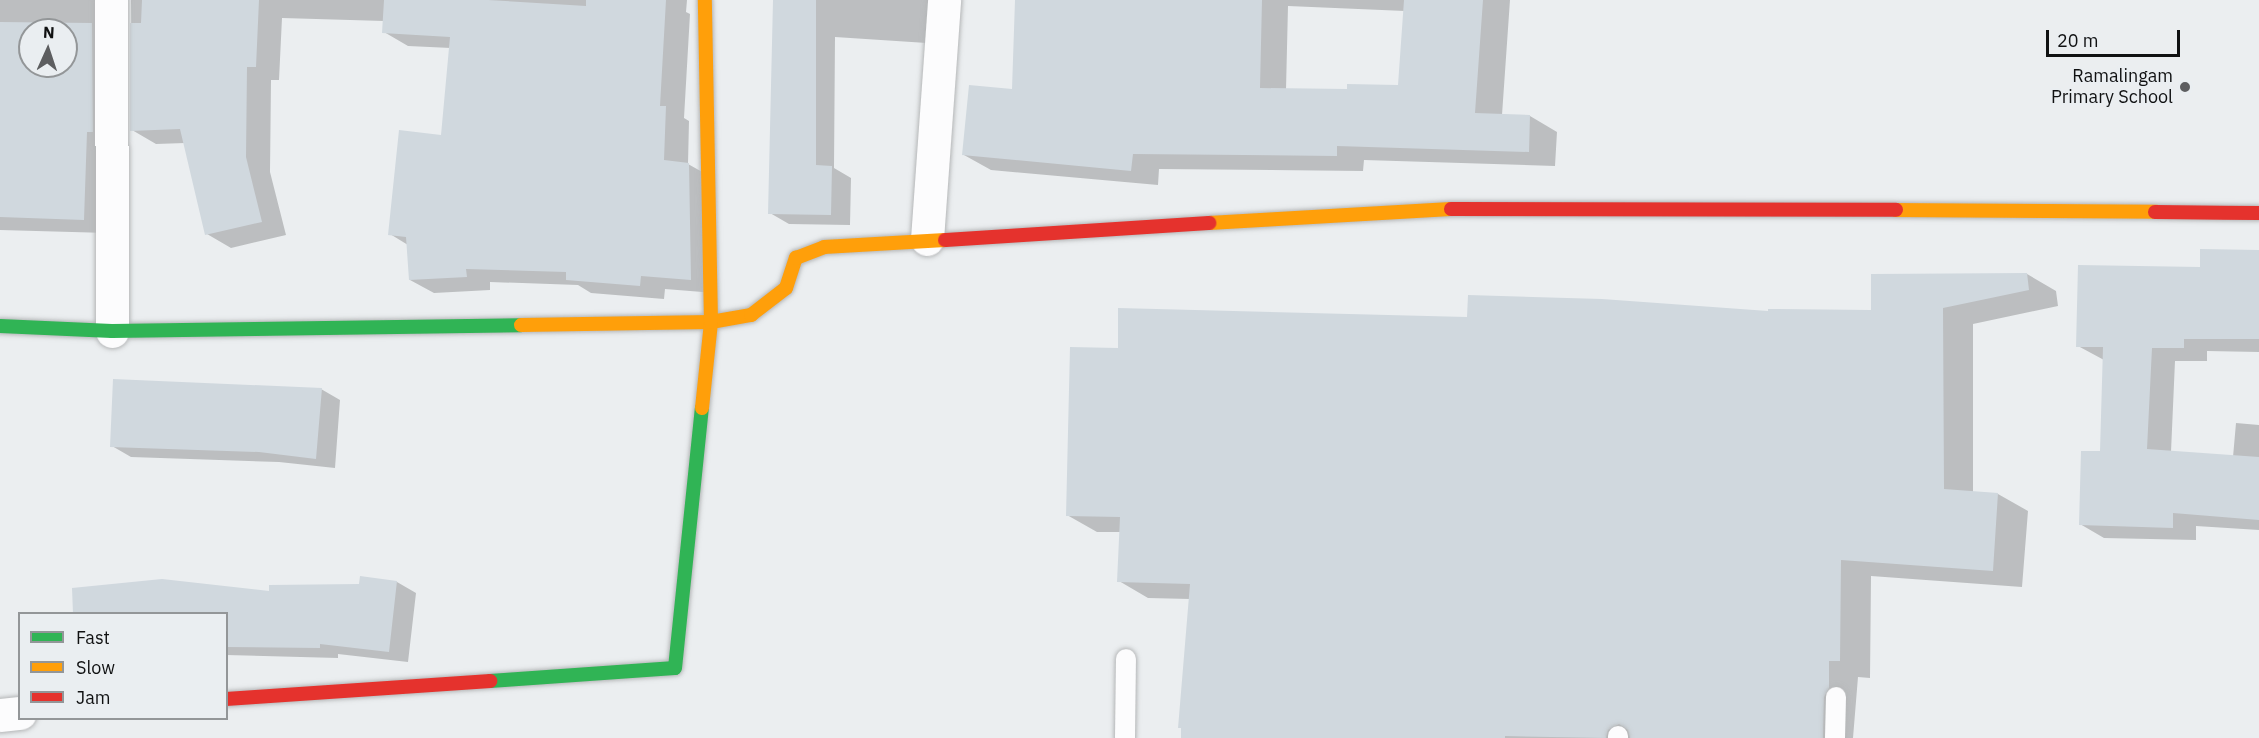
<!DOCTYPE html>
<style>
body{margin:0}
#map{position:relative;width:2259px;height:738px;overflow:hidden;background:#ebeef0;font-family:"IBM Plex Sans",sans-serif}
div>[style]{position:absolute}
.shadow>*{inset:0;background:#0003}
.building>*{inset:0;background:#d0d8de}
.roads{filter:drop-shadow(0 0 2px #b5b7b8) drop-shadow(0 0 2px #b5b7b8)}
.lane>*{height:20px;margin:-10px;padding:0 10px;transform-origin:10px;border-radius:10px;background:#fcfcfd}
.street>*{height:33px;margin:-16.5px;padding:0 16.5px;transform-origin:16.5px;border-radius:16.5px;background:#fcfcfd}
.fast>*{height:14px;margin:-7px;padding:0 7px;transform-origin:7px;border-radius:7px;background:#30b455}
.slow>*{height:14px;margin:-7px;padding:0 7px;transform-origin:7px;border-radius:7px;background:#ff9f0a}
.jam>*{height:14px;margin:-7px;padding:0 7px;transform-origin:7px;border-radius:7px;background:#e5322d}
.dots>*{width:16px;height:16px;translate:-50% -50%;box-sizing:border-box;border:3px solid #eaeef1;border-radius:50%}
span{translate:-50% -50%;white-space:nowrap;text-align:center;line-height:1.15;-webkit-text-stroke:4.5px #eaeef1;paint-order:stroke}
.poi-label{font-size:18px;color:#101112}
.right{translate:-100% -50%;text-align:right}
.legend{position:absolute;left:18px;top:612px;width:210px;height:108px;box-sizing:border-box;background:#eaeef1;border:2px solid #939698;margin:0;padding:8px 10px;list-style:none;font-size:18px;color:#101112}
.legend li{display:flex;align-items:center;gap:12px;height:30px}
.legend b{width:30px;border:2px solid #939698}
.north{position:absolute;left:18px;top:18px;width:60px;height:60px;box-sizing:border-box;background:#eaeef1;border:2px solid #939698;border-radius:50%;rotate:3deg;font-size:16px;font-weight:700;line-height:24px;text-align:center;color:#101112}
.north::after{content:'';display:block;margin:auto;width:21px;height:27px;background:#5d5e60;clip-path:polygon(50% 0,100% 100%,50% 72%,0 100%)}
.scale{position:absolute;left:2046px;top:30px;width:134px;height:27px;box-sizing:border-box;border:3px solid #101112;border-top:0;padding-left:8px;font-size:18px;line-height:21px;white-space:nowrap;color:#101112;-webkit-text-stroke:4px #eaeef1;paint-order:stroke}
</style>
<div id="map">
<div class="shadow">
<i style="clip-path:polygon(evenodd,0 0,123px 0,108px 233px,0 230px,0 0,30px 30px,66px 30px,66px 66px,30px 66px,30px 30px)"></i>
<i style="clip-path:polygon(131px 0,687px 0,686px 12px,690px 14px,684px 118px,689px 121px,688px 164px,713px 178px,715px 293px,665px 289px,664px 299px,591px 293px,578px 285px,490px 282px,490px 290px,434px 293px,410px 280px,408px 245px,390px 234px,442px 136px,451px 48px,408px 46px,384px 32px,384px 21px,282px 18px,279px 80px,271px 80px,270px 172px,286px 235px,231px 248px,207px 234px,185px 143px,156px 144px,132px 130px)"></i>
<i style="clip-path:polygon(775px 0,946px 0,942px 44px,835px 37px,834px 168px,851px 178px,850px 225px,789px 224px,770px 213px)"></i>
<i style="clip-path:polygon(evenodd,1017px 0,1510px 0,1502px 115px,1530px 116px,1557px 132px,1555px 166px,1364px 160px,1363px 171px,1159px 169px,1158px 185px,991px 170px,964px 155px,1013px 91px,1017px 0,1288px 6px,1405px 11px,1399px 87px,1349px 91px,1286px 90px,1288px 6px)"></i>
<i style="clip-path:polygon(2259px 251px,2259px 352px,2207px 351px,2207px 361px,2175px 361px,2171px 452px,2233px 457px,2236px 423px,2259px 425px,2259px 530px,2196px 526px,2196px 540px,2104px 538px,2080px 524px,2101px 453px,2104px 360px,2078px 346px,2201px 269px)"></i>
<i style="clip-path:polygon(2027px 274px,2056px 291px,2058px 306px,1973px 324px,1973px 492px,1998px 494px,2028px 511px,2022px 587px,1871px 576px,1870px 678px,1858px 677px,1853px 738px,1182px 738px,1183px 729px,1179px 727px,1190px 599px,1148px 598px,1119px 581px,1121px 532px,1097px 532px,1067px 515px,1119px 349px,1468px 318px,1873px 311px)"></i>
<i style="clip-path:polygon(321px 389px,340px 400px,335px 468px,279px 462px,131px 457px,112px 446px)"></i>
<i style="clip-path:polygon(397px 582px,416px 593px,408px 662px,338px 654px,338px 658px,226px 655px,226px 614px,270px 592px)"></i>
</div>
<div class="building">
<i style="clip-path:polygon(142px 0,259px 0,256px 67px,247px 67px,246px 157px,262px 222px,205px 235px,180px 129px,130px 131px,130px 23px,141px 23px)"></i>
<i style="clip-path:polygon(384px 0,488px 0,586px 6px,586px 0,666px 0,660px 106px,666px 106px,664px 160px,689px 163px,691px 280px,641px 276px,640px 286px,566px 280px,566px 272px,466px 269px,467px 277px,409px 280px,406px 237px,388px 235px,399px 130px,441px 135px,450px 37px,382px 33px)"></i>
<i style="clip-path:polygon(773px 0,816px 0,816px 165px,832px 166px,831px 215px,768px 214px)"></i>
<i style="clip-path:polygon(1015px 0,1262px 0,1260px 88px,1347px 89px,1347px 84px,1398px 85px,1404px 0,1483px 0,1475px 113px,1530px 115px,1529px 152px,1337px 146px,1337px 156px,1133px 154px,1131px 171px,962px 155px,969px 85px,1012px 89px)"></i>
<i style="clip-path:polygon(evenodd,0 22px,92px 23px,93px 132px,87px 132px,84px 220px,0 217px,0 22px,30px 30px,66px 30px,66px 66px,30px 66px,30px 30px)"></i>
<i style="clip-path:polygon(2200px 249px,2259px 250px,2259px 339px,2184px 339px,2184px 348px,2152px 348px,2147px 449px,2259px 457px,2259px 520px,2173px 513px,2173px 528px,2079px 525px,2081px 451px,2100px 451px,2103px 347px,2076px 347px,2078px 265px,2200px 267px)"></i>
<i style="clip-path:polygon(2027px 273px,2029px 290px,1943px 308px,1944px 489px,1998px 493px,1993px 571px,1841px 560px,1840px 661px,1829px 661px,1829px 688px,1824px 697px,1823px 738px,1630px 738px,1628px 730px,1619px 724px,1608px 730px,1606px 738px,1505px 736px,1505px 738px,1181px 738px,1181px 728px,1178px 728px,1190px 584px,1117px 582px,1120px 517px,1066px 516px,1070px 347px,1118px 348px,1118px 308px,1467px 317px,1468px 295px,1602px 299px,1768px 311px,1768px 309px,1871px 310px,1871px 274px)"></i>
<i style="clip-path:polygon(113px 379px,322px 388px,316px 459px,259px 452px,110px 447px)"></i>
<i style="clip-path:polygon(360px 576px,397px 581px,389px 652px,320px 644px,320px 648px,226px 647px,226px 614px,73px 614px,72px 588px,162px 579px,269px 591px,269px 585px,359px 584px)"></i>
</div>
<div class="roads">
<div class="lane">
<i style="left:1125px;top:738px;width:79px;rotate:-89.3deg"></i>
<i style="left:1618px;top:738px;width:2px;rotate:-90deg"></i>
<i style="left:1835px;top:738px;width:41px;rotate:-88.6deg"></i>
</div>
<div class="street">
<i style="left:111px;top:0;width:331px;rotate:89.8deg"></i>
<i style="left:927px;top:239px;width:240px;rotate:-85.9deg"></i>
<i style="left:0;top:715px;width:20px;rotate:-6deg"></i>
</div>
<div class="fast">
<i style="left:0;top:326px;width:112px;rotate:2.6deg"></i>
<i style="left:112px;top:331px;width:409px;rotate:-0.8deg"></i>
<i style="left:490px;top:681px;width:185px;rotate:-4deg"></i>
<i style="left:675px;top:668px;width:261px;rotate:-84.1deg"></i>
</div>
<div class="slow">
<i style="left:1896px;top:210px;width:259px;rotate:0.4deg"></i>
<i style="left:1209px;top:223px;width:242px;rotate:-3.3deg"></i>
<i style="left:521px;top:325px;width:190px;rotate:-0.9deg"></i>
<i style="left:711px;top:322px;width:41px;rotate:-9.9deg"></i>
<i style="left:751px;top:315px;width:44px;rotate:-37.6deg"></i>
<i style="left:786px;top:288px;width:32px;rotate:-72deg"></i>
<i style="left:796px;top:258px;width:30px;rotate:-21deg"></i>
<i style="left:824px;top:247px;width:121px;rotate:-3.3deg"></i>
<i style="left:702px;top:408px;width:86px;rotate:-84deg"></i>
<i style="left:711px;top:322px;width:322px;rotate:-91.1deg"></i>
</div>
<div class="jam">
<i style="left:1451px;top:209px;width:445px;rotate:0.1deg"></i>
<i style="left:2155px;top:212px;width:104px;rotate:0.6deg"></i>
<i style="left:945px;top:240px;width:265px;rotate:-3.7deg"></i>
<i style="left:226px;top:699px;width:265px;rotate:-3.9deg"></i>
</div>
</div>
<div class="dots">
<i style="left:2185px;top:87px;background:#5d5e60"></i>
</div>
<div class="poi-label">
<span class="right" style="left:2173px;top:87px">Ramalingam<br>Primary School</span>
</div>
<ul class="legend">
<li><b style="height:8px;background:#30b455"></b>Fast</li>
<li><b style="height:8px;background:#ff9f0a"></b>Slow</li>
<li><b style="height:8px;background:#e5322d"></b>Jam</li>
</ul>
<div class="north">N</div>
<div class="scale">20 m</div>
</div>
